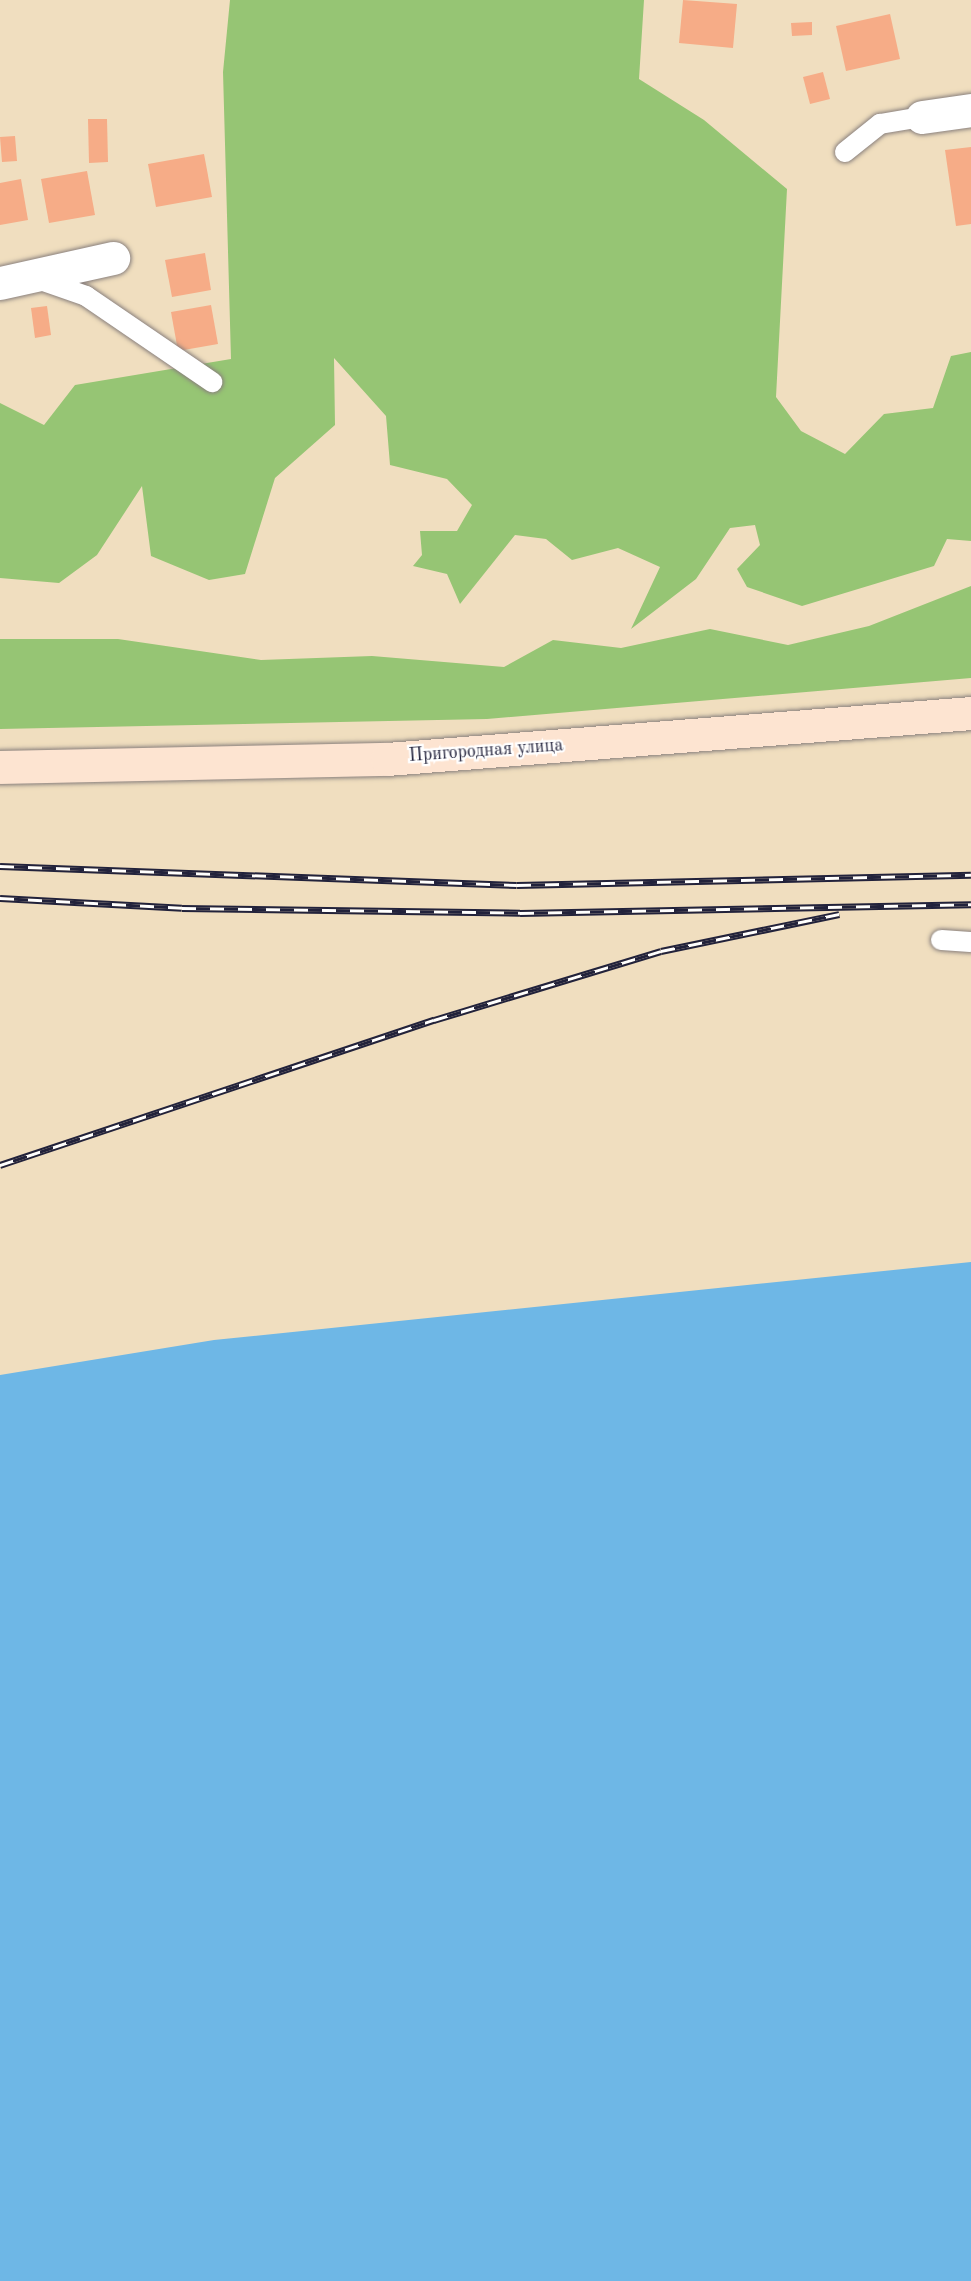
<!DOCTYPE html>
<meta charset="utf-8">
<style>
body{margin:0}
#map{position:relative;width:971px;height:2281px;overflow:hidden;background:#f0debf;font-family:"Old Standard TT",serif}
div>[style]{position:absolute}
.green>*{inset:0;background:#96c574}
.water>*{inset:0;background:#6eb7e6}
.building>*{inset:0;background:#f6ac87}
.roads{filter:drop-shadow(0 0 2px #89807d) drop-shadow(0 0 2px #89807d)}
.lane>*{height:20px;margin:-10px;padding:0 10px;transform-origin:10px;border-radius:10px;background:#fff}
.street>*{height:33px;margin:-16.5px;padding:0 16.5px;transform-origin:16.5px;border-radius:16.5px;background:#fff}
.secondary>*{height:33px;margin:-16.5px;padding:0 16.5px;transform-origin:16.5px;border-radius:16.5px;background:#fde4d1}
.rail>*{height:7px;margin-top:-3.5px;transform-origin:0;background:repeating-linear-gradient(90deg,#fff 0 14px,#22223b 0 28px);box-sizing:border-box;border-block:2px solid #22223b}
span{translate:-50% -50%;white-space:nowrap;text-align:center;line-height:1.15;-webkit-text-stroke:4.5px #fff;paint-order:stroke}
.street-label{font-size:18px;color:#22223b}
</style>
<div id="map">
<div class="green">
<i style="clip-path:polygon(230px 0,644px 0,639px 79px,704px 120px,787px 189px,776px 397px,801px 431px,845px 454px,884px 414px,933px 408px,951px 356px,971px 352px,971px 541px,947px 539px,934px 566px,802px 606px,747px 587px,737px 569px,760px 545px,755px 525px,730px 528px,696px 579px,631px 629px,660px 567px,618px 548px,572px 560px,546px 539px,515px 535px,460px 604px,447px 574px,413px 566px,422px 555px,420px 531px,457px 531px,472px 505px,447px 479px,390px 465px,386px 416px,334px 358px,335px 425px,275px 478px,245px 574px,209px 580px,151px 556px,142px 486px,97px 555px,59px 583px,0 578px,0 403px,44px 425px,75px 385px,231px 359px,223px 72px)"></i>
<i style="clip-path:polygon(971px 586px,971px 678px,487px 719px,0 729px,0 639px,118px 639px,261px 660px,372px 656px,504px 667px,553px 640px,621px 648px,710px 629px,788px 645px,869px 626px)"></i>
</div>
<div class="water">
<i style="clip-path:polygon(971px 1262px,971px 2281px,0 2281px,0 1375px,214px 1340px)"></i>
</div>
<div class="building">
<i style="clip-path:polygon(683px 0,737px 4px,733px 48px,679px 43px)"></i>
<i style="clip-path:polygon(890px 14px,900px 59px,846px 71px,836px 26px)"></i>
<i style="clip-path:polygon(812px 22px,812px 35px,792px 36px,791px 23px)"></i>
<i style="clip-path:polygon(823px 72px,830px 99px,810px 104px,803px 77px)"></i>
<i style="clip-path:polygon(88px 119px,107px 119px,108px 162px,89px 163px)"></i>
<i style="clip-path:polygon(15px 136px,17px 161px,2px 162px,0 137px)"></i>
<i style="clip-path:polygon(971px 147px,971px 224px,956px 226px,945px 150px)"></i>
<i style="clip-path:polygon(204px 154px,212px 197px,156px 207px,148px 164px)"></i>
<i style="clip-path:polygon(87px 171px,95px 215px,49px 223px,41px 179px)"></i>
<i style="clip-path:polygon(21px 179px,28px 220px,0 225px,0 183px)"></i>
<i style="clip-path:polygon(205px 253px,211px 290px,172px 297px,165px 260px)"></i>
<i style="clip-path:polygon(211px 305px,218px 344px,178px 351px,171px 312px)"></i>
<i style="clip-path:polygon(47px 306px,51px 335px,35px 338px,31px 308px)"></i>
</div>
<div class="roads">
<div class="lane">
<i style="left:845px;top:152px;width:45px;rotate:-38.7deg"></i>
<i style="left:880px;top:124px;width:43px;rotate:-9.5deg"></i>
<i style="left:35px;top:278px;width:54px;rotate:19.4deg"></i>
<i style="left:86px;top:296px;width:153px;rotate:34.3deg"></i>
<i style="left:941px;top:940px;width:30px;rotate:4deg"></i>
</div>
<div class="street">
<i style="left:922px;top:117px;width:49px;rotate:-8.1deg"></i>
<i style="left:0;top:283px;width:116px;rotate:-12.5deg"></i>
</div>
<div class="secondary">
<i style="left:0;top:767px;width:387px;rotate:-1.2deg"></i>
<i style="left:387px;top:759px;width:586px;rotate:-4.5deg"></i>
</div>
</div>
<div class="rail">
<i style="left:0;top:866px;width:517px;rotate:2.1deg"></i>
<i style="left:517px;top:885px;width:454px;rotate:-1.3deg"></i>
<i style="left:0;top:898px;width:182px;rotate:3.1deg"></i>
<i style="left:182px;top:908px;width:338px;rotate:0.8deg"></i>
<i style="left:520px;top:913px;width:451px;rotate:-1.1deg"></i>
<i style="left:0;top:1165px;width:458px;rotate:-18.5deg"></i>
<i style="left:434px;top:1020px;width:237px;rotate:-16.9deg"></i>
<i style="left:661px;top:951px;width:182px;rotate:-11.7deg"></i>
</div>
<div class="street-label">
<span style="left:486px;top:751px;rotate:-4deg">Пригородная улица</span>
</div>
</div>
